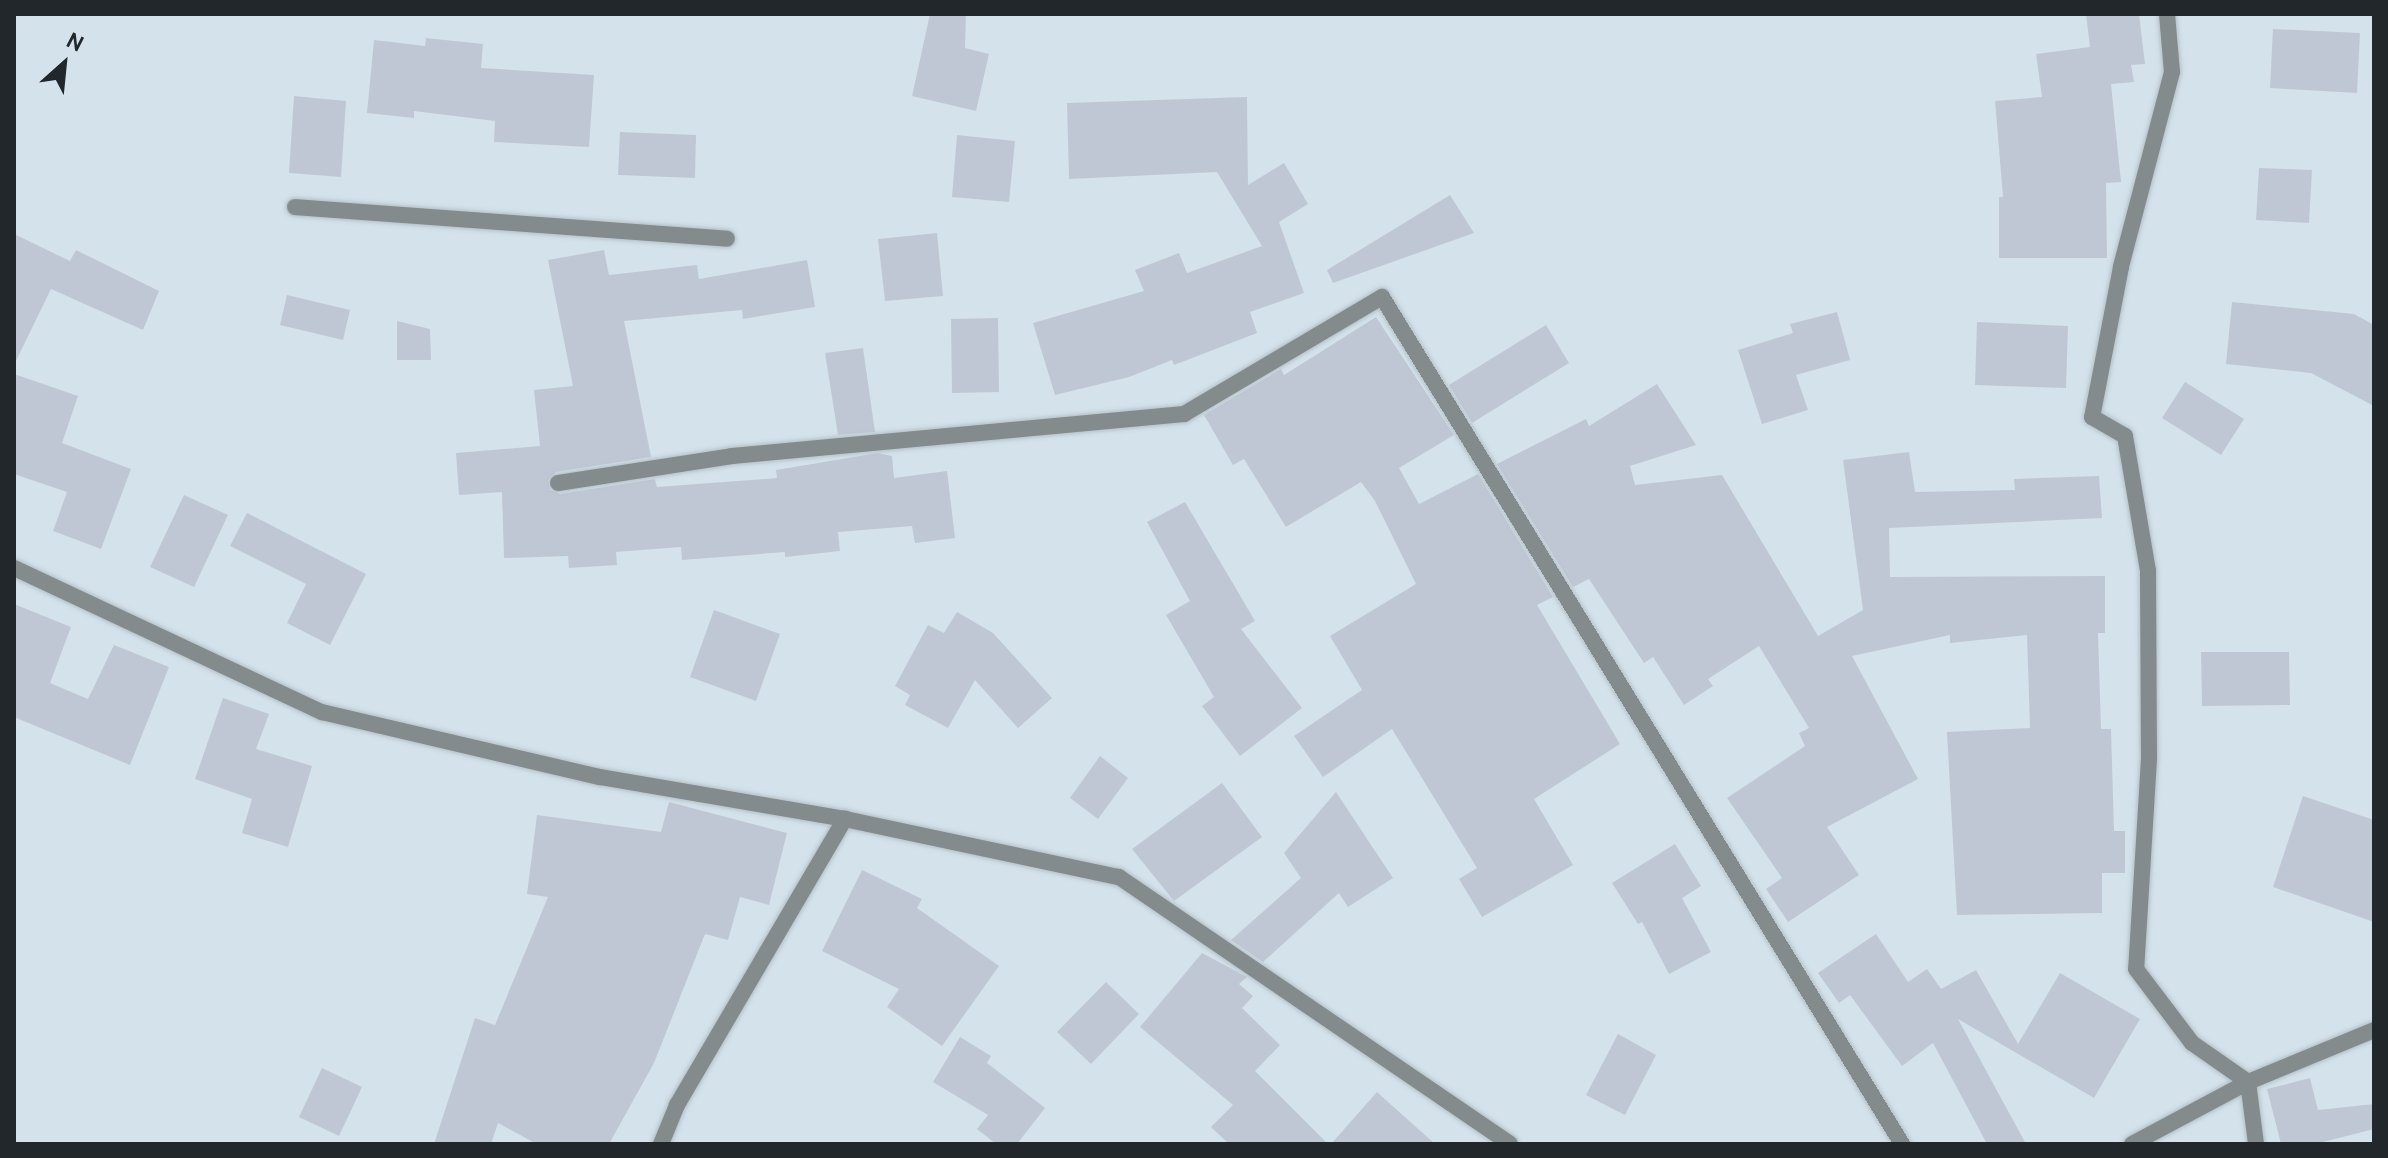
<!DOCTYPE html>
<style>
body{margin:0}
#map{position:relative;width:2388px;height:1158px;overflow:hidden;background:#d4e2eb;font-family:Cabin,sans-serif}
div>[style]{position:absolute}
.building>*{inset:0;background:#c0c7d4}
.roads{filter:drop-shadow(0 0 2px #b4c0c8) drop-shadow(0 0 2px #b4c0c8)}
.minor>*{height:16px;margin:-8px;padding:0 8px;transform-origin:8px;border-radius:8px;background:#838b8c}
.tertiary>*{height:16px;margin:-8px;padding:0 8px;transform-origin:8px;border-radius:8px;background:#838b8c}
span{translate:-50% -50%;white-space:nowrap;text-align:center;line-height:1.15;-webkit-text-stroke:7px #d4e2eb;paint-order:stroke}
.frame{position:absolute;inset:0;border:16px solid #22272b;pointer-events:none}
.north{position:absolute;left:24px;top:24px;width:80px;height:80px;-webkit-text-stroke:6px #d4e2eb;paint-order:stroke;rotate:27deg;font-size:22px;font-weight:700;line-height:32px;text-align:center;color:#22272b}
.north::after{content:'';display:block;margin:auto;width:28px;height:36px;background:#22272b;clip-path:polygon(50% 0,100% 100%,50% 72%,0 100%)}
</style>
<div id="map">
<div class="building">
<i style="clip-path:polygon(930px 14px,966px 14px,965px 48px,989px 54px,976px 111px,912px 96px)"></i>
<i style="clip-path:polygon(2086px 14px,2139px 14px,2145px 64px,2131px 65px,2134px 82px,2111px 84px,2121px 182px,2106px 183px,2107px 258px,1999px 258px,1999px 197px,2003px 197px,1995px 101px,2042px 97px,2036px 54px,2090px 47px)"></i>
<i style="clip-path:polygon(2273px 29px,2360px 33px,2357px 93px,2270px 88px)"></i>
<i style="clip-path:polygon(426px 38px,483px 44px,481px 68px,594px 75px,589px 147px,494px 142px,495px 121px,414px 111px,414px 118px,367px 113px,374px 40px,425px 46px)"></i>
<i style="clip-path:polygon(294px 96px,346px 101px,341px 177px,289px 173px)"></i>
<i style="clip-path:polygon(1247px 97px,1248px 185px,1284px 163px,1308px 204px,1279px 222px,1304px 293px,1250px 312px,1257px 333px,1174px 365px,1172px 360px,1129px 377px,1055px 395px,1033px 323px,1144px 291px,1135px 270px,1179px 253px,1187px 273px,1262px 246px,1217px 172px,1069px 179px,1067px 103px)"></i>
<i style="clip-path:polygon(620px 132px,696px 135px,695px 178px,618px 175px)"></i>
<i style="clip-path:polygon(957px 135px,1015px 141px,1009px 202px,952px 197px)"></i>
<i style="clip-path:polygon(2259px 168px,2312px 170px,2309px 223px,2256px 220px)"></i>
<i style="clip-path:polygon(1450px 195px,1474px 233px,1333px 283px,1327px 270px)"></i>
<i style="clip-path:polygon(937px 233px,943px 296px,885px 301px,878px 239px)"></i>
<i style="clip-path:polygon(14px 234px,70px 261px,76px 250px,159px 291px,143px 330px,51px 289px,14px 365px)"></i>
<i style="clip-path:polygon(604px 250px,609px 275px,697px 265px,699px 279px,807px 260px,815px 307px,743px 319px,742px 310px,624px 321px,651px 457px,556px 472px,548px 480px,550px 490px,560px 494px,655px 479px,657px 487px,777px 478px,776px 470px,878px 453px,892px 456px,894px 478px,947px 471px,955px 538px,915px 543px,912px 526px,838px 532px,840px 551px,785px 557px,785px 552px,682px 560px,681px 547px,616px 552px,617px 565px,569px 568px,568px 556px,504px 558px,502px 492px,459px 495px,456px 453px,540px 446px,534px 390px,573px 386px,548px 260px)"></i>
<i style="clip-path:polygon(287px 295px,350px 310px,343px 340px,280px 325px)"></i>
<i style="clip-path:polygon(2232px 302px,2354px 314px,2374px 325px,2374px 406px,2311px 373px,2226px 364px)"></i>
<i style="clip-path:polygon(1837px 312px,1850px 360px,1796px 375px,1808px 410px,1762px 424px,1738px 350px,1793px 333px,1790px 324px)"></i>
<i style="clip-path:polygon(1376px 317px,1454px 435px,1399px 468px,1419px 504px,1478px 474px,1553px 597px,1537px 605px,1620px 744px,1534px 799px,1573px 865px,1482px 917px,1459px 879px,1477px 868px,1392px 729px,1323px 777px,1294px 736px,1362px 690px,1330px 636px,1416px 584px,1375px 501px,1361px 482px,1286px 527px,1244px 459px,1233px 465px,1204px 415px,1281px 369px,1284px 375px)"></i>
<i style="clip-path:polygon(998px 318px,999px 392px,952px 393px,951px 319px)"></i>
<i style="clip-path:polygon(397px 321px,430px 329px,431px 360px,397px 360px)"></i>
<i style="clip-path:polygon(1977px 322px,2068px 326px,2066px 388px,1975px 385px)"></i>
<i style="clip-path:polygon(1546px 325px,1569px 363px,1472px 423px,1449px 385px)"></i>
<i style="clip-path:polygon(863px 348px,875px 432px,838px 435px,825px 353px)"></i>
<i style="clip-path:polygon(14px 374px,78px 396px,62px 443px,131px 469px,101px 549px,53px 531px,67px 492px,14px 474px)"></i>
<i style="clip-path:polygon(2185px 382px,2244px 419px,2221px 455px,2162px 418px)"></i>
<i style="clip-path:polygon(1657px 384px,1696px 445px,1630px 466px,1635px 485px,1722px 475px,1818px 636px,1863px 610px,1843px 460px,1909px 452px,1915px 492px,2015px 490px,2014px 479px,2099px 476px,2102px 518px,1889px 528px,1890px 577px,2105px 576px,2105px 633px,2098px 633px,2101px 729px,2111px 729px,2114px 831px,2125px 831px,2125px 873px,2102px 873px,2102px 913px,1957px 915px,1947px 732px,2030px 728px,2027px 635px,1950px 643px,1950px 635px,1852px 656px,1918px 779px,1827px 827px,1859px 875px,1788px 922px,1766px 889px,1782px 878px,1727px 798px,1805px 746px,1799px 733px,1809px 728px,1759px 646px,1708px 679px,1713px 686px,1684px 705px,1653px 657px,1644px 663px,1589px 579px,1573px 587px,1497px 464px,1586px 419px,1589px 426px)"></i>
<i style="clip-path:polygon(184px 495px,228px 515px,194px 587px,150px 567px)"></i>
<i style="clip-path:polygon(1185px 502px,1255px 621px,1241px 629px,1302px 708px,1240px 756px,1202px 706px,1214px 697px,1166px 615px,1190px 601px,1147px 522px)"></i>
<i style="clip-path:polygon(247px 513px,366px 574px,330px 645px,287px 623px,306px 584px,230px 546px)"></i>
<i style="clip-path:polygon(14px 604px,71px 627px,50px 683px,88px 699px,114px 645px,169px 667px,130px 765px,14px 717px)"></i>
<i style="clip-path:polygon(714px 610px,780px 634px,756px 701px,690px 677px)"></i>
<i style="clip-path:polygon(957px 612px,993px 633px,1052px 698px,1018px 728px,975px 680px,948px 728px,905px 705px,910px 695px,895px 686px,928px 625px,944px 633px)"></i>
<i style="clip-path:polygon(2201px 652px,2289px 652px,2290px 705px,2202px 706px)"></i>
<i style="clip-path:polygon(223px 698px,269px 714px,256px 749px,312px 766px,288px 847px,242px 833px,252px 799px,195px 779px)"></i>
<i style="clip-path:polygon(1100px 756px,1128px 778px,1098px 819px,1070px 798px)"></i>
<i style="clip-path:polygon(1222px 783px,1262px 837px,1174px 901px,1132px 849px)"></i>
<i style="clip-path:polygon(1336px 792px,1393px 878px,1348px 907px,1339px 893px,1263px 962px,1231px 940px,1301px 878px,1284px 853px)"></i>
<i style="clip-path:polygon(2303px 796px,2374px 820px,2374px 922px,2273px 887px)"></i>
<i style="clip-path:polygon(669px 802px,787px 833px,769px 905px,740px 897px,728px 940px,705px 934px,654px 1063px,609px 1144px,537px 1144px,498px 1123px,491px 1144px,434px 1144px,475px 1018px,495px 1025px,548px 897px,527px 894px,537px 815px,661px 832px)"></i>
<i style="clip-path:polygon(1675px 844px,1701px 886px,1682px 898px,1711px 952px,1669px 974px,1642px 922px,1638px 924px,1612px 883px)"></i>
<i style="clip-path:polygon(862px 870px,922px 899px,917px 908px,999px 966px,942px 1046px,887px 1007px,899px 989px,822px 951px)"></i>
<i style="clip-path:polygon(1876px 934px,1908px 982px,1927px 969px,1941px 989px,1976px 970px,2018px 1044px,2060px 973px,2140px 1019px,2094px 1098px,1958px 1019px,2026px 1144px,1987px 1144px,1933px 1043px,1902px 1066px,1850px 995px,1839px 1003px,1818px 973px)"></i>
<i style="clip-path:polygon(1202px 953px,1247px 977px,1239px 984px,1253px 996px,1242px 1008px,1280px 1045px,1255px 1071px,1328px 1144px,1229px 1144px,1211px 1127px,1233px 1105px,1140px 1027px)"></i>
<i style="clip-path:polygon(1106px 982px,1139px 1014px,1091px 1064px,1057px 1032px)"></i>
<i style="clip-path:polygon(1618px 1034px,1656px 1055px,1625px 1115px,1586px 1095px)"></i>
<i style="clip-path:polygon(960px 1037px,991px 1056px,987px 1063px,1045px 1108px,1017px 1144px,996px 1144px,977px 1129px,988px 1115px,933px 1082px)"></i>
<i style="clip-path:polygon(322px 1068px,362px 1087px,339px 1136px,299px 1117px)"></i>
<i style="clip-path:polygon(2310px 1078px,2318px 1110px,2374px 1104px,2374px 1129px,2315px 1144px,2281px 1144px,2267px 1089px)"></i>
<i style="clip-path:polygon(1377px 1092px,1435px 1144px,1331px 1144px)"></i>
</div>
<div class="roads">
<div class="minor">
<i style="left:2167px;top:14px;width:58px;rotate:85.1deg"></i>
<i style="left:2172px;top:72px;width:202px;rotate:104.7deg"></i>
<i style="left:2121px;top:267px;width:153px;rotate:100.9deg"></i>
<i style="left:2092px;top:417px;width:38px;rotate:30deg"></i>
<i style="left:2125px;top:436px;width:137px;rotate:80.3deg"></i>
<i style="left:2148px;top:571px;width:188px;rotate:89.7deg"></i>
<i style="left:2149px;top:759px;width:210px;rotate:93.5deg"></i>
<i style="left:2136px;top:969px;width:93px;rotate:52.9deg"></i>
<i style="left:2192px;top:1043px;width:68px;rotate:34.9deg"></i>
<i style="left:2248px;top:1082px;width:63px;rotate:82.6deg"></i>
<i style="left:295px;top:207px;width:433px;rotate:4.2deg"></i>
<i style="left:558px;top:483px;width:176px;rotate:-8.8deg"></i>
<i style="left:732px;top:456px;width:454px;rotate:-5.3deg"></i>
<i style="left:1184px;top:414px;width:230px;rotate:-30.6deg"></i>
<i style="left:1382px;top:297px;width:994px;rotate:58.45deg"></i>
<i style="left:14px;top:568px;width:340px;rotate:25.1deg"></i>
<i style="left:322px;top:712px;width:285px;rotate:13.2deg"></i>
<i style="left:600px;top:777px;width:249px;rotate:9.7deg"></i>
<i style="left:845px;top:819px;width:280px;rotate:12deg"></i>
<i style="left:1119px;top:877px;width:473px;rotate:34.3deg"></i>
<i style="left:661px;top:1144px;width:42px;rotate:-67.7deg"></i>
<i style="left:677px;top:1105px;width:332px;rotate:-59.6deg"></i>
</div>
<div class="tertiary">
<i style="left:2132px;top:1144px;width:132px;rotate:-28.1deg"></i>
<i style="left:2248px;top:1082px;width:136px;rotate:-22.4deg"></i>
</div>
</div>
<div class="frame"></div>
<div class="north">N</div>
</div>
